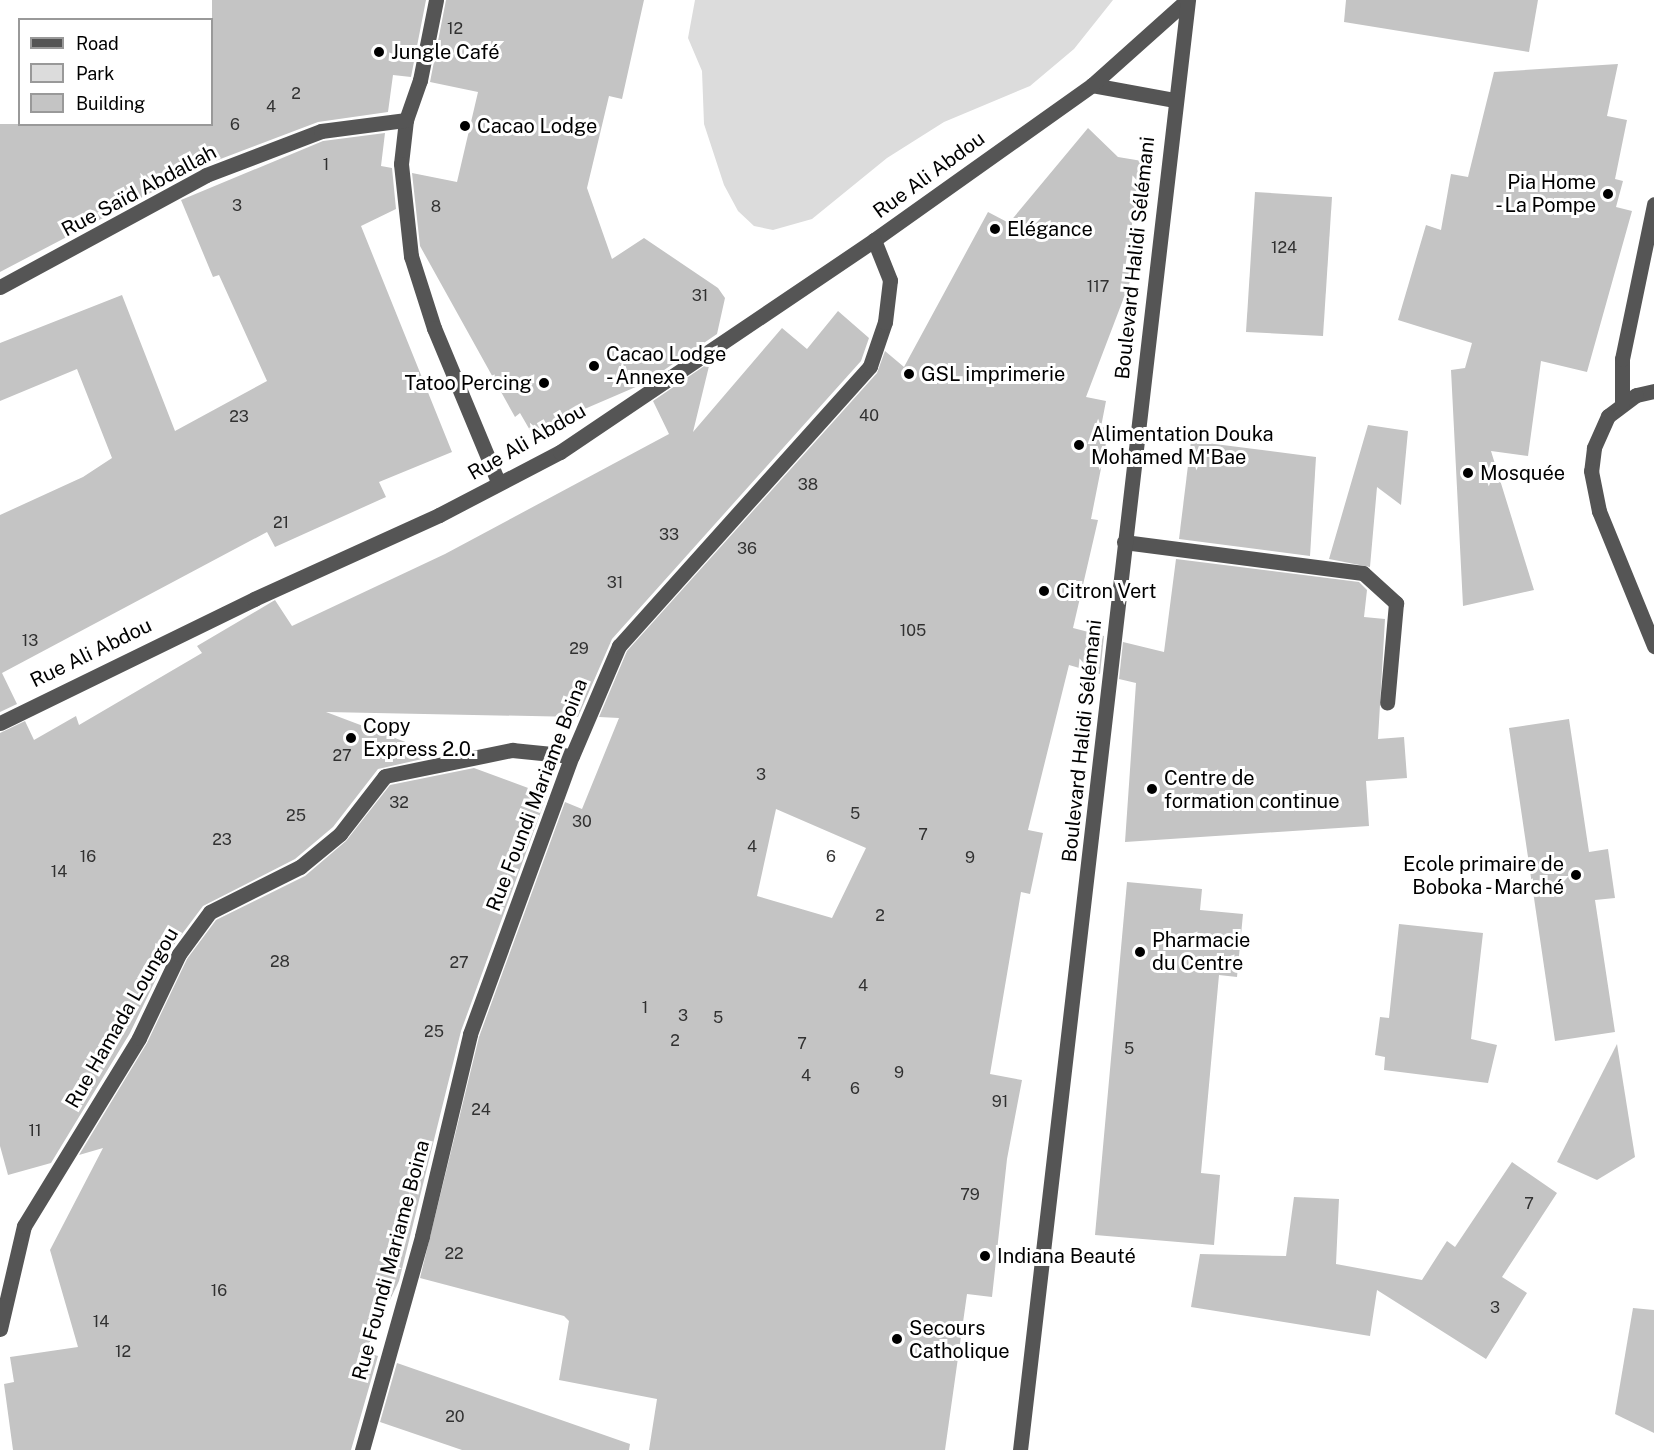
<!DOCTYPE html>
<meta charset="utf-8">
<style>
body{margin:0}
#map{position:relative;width:1654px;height:1450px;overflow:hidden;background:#fff;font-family:"Public Sans",sans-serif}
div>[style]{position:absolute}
.green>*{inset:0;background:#dcdcdc}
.building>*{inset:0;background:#c4c4c4}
.minor>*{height:15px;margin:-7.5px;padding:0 7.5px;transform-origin:7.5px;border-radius:7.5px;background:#555}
.dots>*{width:16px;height:16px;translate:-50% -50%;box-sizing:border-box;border:3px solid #fff;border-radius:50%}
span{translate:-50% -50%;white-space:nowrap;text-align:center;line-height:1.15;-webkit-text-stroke:6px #fff;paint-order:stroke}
.number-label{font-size:16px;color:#313131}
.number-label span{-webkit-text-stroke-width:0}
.poi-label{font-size:20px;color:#000}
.left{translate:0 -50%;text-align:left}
.right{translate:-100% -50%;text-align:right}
.street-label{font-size:20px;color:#000}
.legend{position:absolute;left:18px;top:18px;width:195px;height:108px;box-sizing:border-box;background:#fff;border:2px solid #999;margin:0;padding:8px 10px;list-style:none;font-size:18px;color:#000}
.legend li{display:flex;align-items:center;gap:12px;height:30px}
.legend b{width:30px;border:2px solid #999}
</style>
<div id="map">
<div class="green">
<i style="clip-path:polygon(695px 0,1113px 0,1074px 49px,1030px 86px,944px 122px,887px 158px,812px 219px,773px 230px,754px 226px,738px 211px,724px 185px,704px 124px,702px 71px,688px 38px)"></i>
</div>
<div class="building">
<i style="clip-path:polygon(212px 0,426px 0,411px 77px,393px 75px,388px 112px,318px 122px,202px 166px,0 272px,0 124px,212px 124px)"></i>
<i style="clip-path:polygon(446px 0,644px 0,622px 99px,609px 96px,587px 188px,612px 259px,644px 238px,718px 288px,725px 298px,717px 334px,645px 383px,531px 432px,520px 413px,515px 417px,420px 246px,412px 173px,457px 182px,478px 92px,430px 82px)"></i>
<i style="clip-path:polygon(1346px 0,1538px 0,1529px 52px,1344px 22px)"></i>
<i style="clip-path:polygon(1618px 64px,1607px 116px,1627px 120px,1615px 179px,1623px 181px,1616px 207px,1632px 211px,1587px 372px,1541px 361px,1528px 456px,1491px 451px,1534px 590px,1463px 606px,1451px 370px,1465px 368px,1472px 343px,1398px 320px,1426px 225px,1441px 230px,1451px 174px,1468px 177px,1494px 72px)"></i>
<i style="clip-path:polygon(evenodd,1088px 128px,1118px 157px,1142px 161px,1125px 268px,1134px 271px,1086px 397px,1106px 401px,1101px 427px,1109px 428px,1091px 519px,1098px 520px,1073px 628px,1104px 636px,1100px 674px,1069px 665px,1028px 830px,1043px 833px,1030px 894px,1021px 892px,990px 1074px,1022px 1080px,1007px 1159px,992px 1297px,967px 1294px,945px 1450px,649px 1450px,657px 1399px,559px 1380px,569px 1321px,564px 1316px,420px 1278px,479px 1037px,565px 802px,582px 809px,619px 718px,599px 717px,627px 651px,877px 373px,885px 351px,904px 367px,988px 212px,1009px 223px,1088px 128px,776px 809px,866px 848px,832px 918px,757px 896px,776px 809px)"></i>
<i style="clip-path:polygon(385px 133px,381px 166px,392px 168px,396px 209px,361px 226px,452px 452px,379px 482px,386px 497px,275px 547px,267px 532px,2px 673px,17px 704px,0 712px,0 515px,83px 477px,112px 458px,77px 369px,0 401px,0 343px,122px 295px,175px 431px,267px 381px,219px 275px,213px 277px,181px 200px,323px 141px)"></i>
<i style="clip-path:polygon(1255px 192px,1332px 197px,1323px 336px,1246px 332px)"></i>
<i style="clip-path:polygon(838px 311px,869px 338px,861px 361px,612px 639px,578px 717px,326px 712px,440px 755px,378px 769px,333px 827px,295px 859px,203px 906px,170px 950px,130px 1033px,51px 1163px,8px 1175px,0 1146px,0 733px,25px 721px,34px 740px,76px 716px,79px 725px,202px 653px,197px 646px,275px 600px,292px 626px,445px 554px,669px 434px,653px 401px,710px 362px,693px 432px,782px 328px,807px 349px)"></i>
<i style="clip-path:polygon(1368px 425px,1408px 431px,1401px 505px,1377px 487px,1370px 567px,1329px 559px)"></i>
<i style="clip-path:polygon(1191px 441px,1316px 457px,1310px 556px,1179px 539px)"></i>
<i style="clip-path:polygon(1176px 559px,1359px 582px,1367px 590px,1364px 617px,1385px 619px,1378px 739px,1404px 737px,1407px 778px,1366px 781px,1369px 826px,1125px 842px,1136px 683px,1119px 679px,1123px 642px,1164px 652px)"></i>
<i style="clip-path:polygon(1569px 719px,1589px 852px,1608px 849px,1615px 898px,1595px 900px,1615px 1032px,1555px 1041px,1509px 728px)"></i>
<i style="clip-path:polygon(474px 768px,547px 795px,461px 1031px,399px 1281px,365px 1352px,378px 1356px,351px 1450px,13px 1450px,4px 1384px,14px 1382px,10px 1357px,78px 1347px,50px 1250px,103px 1148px,79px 1155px,147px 1043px,187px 959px,216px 920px,305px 876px,346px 841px,390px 785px)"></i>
<i style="clip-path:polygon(1127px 882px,1202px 889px,1200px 910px,1243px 914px,1237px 977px,1219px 975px,1201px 1173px,1220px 1175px,1214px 1245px,1095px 1235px)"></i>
<i style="clip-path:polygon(1399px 924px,1483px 933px,1471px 1039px,1497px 1045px,1488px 1083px,1384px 1070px,1385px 1057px,1375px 1055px,1380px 1017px,1389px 1018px)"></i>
<i style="clip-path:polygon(1617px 1044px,1635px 1157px,1597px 1180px,1557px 1162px)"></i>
<i style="clip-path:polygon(1512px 1162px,1557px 1193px,1502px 1277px,1527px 1293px,1486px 1359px,1377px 1290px,1370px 1336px,1191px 1307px,1200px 1254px,1286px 1256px,1294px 1197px,1339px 1199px,1336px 1264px,1422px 1280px,1447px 1241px,1455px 1247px)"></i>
<i style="clip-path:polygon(1633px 1308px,1654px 1310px,1654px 1433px,1615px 1414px)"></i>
<i style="clip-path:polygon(397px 1363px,630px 1444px,629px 1450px,462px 1450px,380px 1422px)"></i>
</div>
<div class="minor">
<i style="left:436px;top:0;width:82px;rotate:101.3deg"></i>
<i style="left:420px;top:80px;width:42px;rotate:109.3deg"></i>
<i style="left:406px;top:120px;width:44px;rotate:96.5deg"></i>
<i style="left:401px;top:164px;width:93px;rotate:83.8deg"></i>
<i style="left:411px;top:256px;width:76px;rotate:72.3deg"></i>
<i style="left:434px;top:328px;width:167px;rotate:67.4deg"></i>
<i style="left:1092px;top:85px;width:83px;rotate:10.4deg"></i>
<i style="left:0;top:287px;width:234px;rotate:-28.5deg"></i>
<i style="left:206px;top:175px;width:123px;rotate:-20.9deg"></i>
<i style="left:321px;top:131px;width:86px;rotate:-7.4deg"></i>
<i style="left:1654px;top:391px;width:18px;rotate:167deg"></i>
<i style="left:1636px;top:395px;width:35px;rotate:143deg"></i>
<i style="left:1608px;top:416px;width:35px;rotate:114deg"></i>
<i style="left:1594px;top:448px;width:23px;rotate:97deg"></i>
<i style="left:1591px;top:471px;width:41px;rotate:78.7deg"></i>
<i style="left:1599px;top:511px;width:146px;rotate:67.8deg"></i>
<i style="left:1622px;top:403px;width:44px;rotate:-90deg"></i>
<i style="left:1622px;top:359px;width:158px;rotate:-78.3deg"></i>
<i style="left:1124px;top:542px;width:241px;rotate:7.4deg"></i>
<i style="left:1363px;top:573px;width:45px;rotate:42.3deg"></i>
<i style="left:1396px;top:603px;width:100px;rotate:95.1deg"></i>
<i style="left:0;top:723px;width:283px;rotate:-26deg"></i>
<i style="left:254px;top:599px;width:203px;rotate:-24.4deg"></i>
<i style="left:439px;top:515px;width:136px;rotate:-27.5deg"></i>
<i style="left:560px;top:452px;width:379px;rotate:-34deg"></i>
<i style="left:874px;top:240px;width:267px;rotate:-35.4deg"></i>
<i style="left:1092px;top:85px;width:127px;rotate:-41.8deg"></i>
<i style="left:0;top:1329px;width:106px;rotate:-76.9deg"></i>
<i style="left:24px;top:1226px;width:220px;rotate:-58.5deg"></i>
<i style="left:139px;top:1038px;width:93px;rotate:-64.5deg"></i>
<i style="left:179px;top:954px;width:52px;rotate:-53.6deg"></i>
<i style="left:210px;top:912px;width:101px;rotate:-26.6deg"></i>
<i style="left:300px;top:867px;width:52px;rotate:-39.5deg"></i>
<i style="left:340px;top:834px;width:73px;rotate:-52.2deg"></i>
<i style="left:385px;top:776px;width:130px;rotate:-11.6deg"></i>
<i style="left:512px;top:750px;width:60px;rotate:5.7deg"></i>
<i style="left:362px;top:1450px;width:222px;rotate:-74.3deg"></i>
<i style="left:422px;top:1236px;width:208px;rotate:-76.6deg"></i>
<i style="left:470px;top:1034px;width:296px;rotate:-69.9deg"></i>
<i style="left:572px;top:756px;width:120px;rotate:-66.9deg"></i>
<i style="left:619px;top:646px;width:376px;rotate:-48.1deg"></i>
<i style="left:870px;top:366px;width:46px;rotate:-71.2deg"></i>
<i style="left:885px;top:322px;width:42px;rotate:-83.2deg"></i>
<i style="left:890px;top:280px;width:43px;rotate:-111.8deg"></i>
<i style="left:1020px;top:1450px;width:1460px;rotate:-83.39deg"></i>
</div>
<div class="dots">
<i style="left:379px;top:52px;background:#000"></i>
<i style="left:465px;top:126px;background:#000"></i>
<i style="left:1608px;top:194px;background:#000"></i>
<i style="left:995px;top:229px;background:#000"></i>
<i style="left:594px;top:366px;background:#000"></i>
<i style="left:909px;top:374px;background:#000"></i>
<i style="left:544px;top:383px;background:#000"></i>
<i style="left:1079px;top:445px;background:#000"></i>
<i style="left:1468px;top:473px;background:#000"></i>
<i style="left:1044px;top:591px;background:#000"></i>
<i style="left:351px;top:738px;background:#000"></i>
<i style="left:1152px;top:789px;background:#000"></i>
<i style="left:1576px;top:875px;background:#000"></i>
<i style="left:1140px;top:952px;background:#000"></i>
<i style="left:985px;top:1256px;background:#000"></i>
<i style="left:897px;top:1339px;background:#000"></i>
</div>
<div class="number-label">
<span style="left:455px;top:29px">12</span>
<span style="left:296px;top:94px">2</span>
<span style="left:271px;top:107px">4</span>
<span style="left:235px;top:125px">6</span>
<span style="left:326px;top:165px">1</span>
<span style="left:237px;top:206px">3</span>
<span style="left:436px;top:207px">8</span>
<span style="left:1284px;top:248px">124</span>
<span style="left:1098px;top:287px">117</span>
<span style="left:700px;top:296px">31</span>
<span style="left:869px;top:416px">40</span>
<span style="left:239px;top:417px">23</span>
<span style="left:808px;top:485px">38</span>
<span style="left:281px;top:523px">21</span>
<span style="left:669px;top:535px">33</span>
<span style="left:747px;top:549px">36</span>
<span style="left:615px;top:583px">31</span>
<span style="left:913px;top:631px">105</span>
<span style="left:30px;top:641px">13</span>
<span style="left:579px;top:649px">29</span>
<span style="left:342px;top:756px">27</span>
<span style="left:761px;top:775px">3</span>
<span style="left:399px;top:803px">32</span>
<span style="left:855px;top:814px">5</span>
<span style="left:296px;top:816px">25</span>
<span style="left:582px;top:822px">30</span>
<span style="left:923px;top:835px">7</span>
<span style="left:222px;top:840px">23</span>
<span style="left:752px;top:847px">4</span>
<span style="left:88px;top:857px">16</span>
<span style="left:831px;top:857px">6</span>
<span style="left:970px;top:858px">9</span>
<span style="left:59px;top:872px">14</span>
<span style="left:880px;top:916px">2</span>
<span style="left:280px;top:962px">28</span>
<span style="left:459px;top:963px">27</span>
<span style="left:863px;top:986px">4</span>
<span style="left:645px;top:1008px">1</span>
<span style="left:683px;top:1016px">3</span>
<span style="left:718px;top:1018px">5</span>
<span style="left:434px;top:1032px">25</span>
<span style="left:675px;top:1041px">2</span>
<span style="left:802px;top:1044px">7</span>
<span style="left:1129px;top:1049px">5</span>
<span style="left:899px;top:1073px">9</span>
<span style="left:806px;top:1076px">4</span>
<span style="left:855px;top:1089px">6</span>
<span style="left:1000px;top:1102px">91</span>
<span style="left:481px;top:1110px">24</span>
<span style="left:35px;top:1131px">11</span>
<span style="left:970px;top:1195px">79</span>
<span style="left:1529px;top:1204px">7</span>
<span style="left:454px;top:1254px">22</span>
<span style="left:219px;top:1291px">16</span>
<span style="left:1495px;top:1308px">3</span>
<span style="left:101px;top:1322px">14</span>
<span style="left:123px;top:1352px">12</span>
<span style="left:455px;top:1417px">20</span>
</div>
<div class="poi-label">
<span class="left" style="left:391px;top:52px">Jungle Café</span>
<span class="left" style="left:477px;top:126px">Cacao Lodge</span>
<span class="right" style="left:1596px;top:194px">Pia Home<br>- La Pompe</span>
<span class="left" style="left:1007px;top:229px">Elégance</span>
<span class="left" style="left:606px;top:366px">Cacao Lodge<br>- Annexe</span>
<span class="left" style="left:921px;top:374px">GSL imprimerie</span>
<span class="right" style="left:532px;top:383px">Tatoo Percing</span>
<span class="left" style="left:1091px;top:446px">Alimentation Douka<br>Mohamed M'Bae</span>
<span class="left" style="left:1480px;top:473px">Mosquée</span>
<span class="left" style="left:1056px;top:591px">Citron Vert</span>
<span class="left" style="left:363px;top:738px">Copy<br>Express 2.0.</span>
<span class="left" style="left:1164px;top:790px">Centre de<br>formation continue</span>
<span class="right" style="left:1564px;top:876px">Ecole primaire de<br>Boboka - Marché</span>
<span class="left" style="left:1152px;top:952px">Pharmacie<br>du Centre</span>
<span class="left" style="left:997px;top:1256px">Indiana Beauté</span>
<span class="left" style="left:909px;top:1340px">Secours<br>Catholique</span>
</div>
<div class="street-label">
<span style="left:929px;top:175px;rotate:-36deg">Rue Ali Abdou</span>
<span style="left:139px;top:191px;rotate:-28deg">Rue Saïd Abdallah</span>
<span style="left:1135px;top:258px;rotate:-84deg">Boulevard Halidi Sélémani</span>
<span style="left:527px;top:442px;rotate:-30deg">Rue Ali Abdou</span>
<span style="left:91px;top:653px;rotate:-26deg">Rue Ali Abdou</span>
<span style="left:1082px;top:741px;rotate:-84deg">Boulevard Halidi Sélémani</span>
<span style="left:537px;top:795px;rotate:-69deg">Rue Foundi Mariame Boina</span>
<span style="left:122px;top:1018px;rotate:-60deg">Rue Hamada Loungou</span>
<span style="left:391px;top:1260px;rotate:-75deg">Rue Foundi Mariame Boina</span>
</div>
<ul class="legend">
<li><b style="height:8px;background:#555"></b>Road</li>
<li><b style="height:16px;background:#dcdcdc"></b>Park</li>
<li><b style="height:16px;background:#c4c4c4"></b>Building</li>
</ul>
</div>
